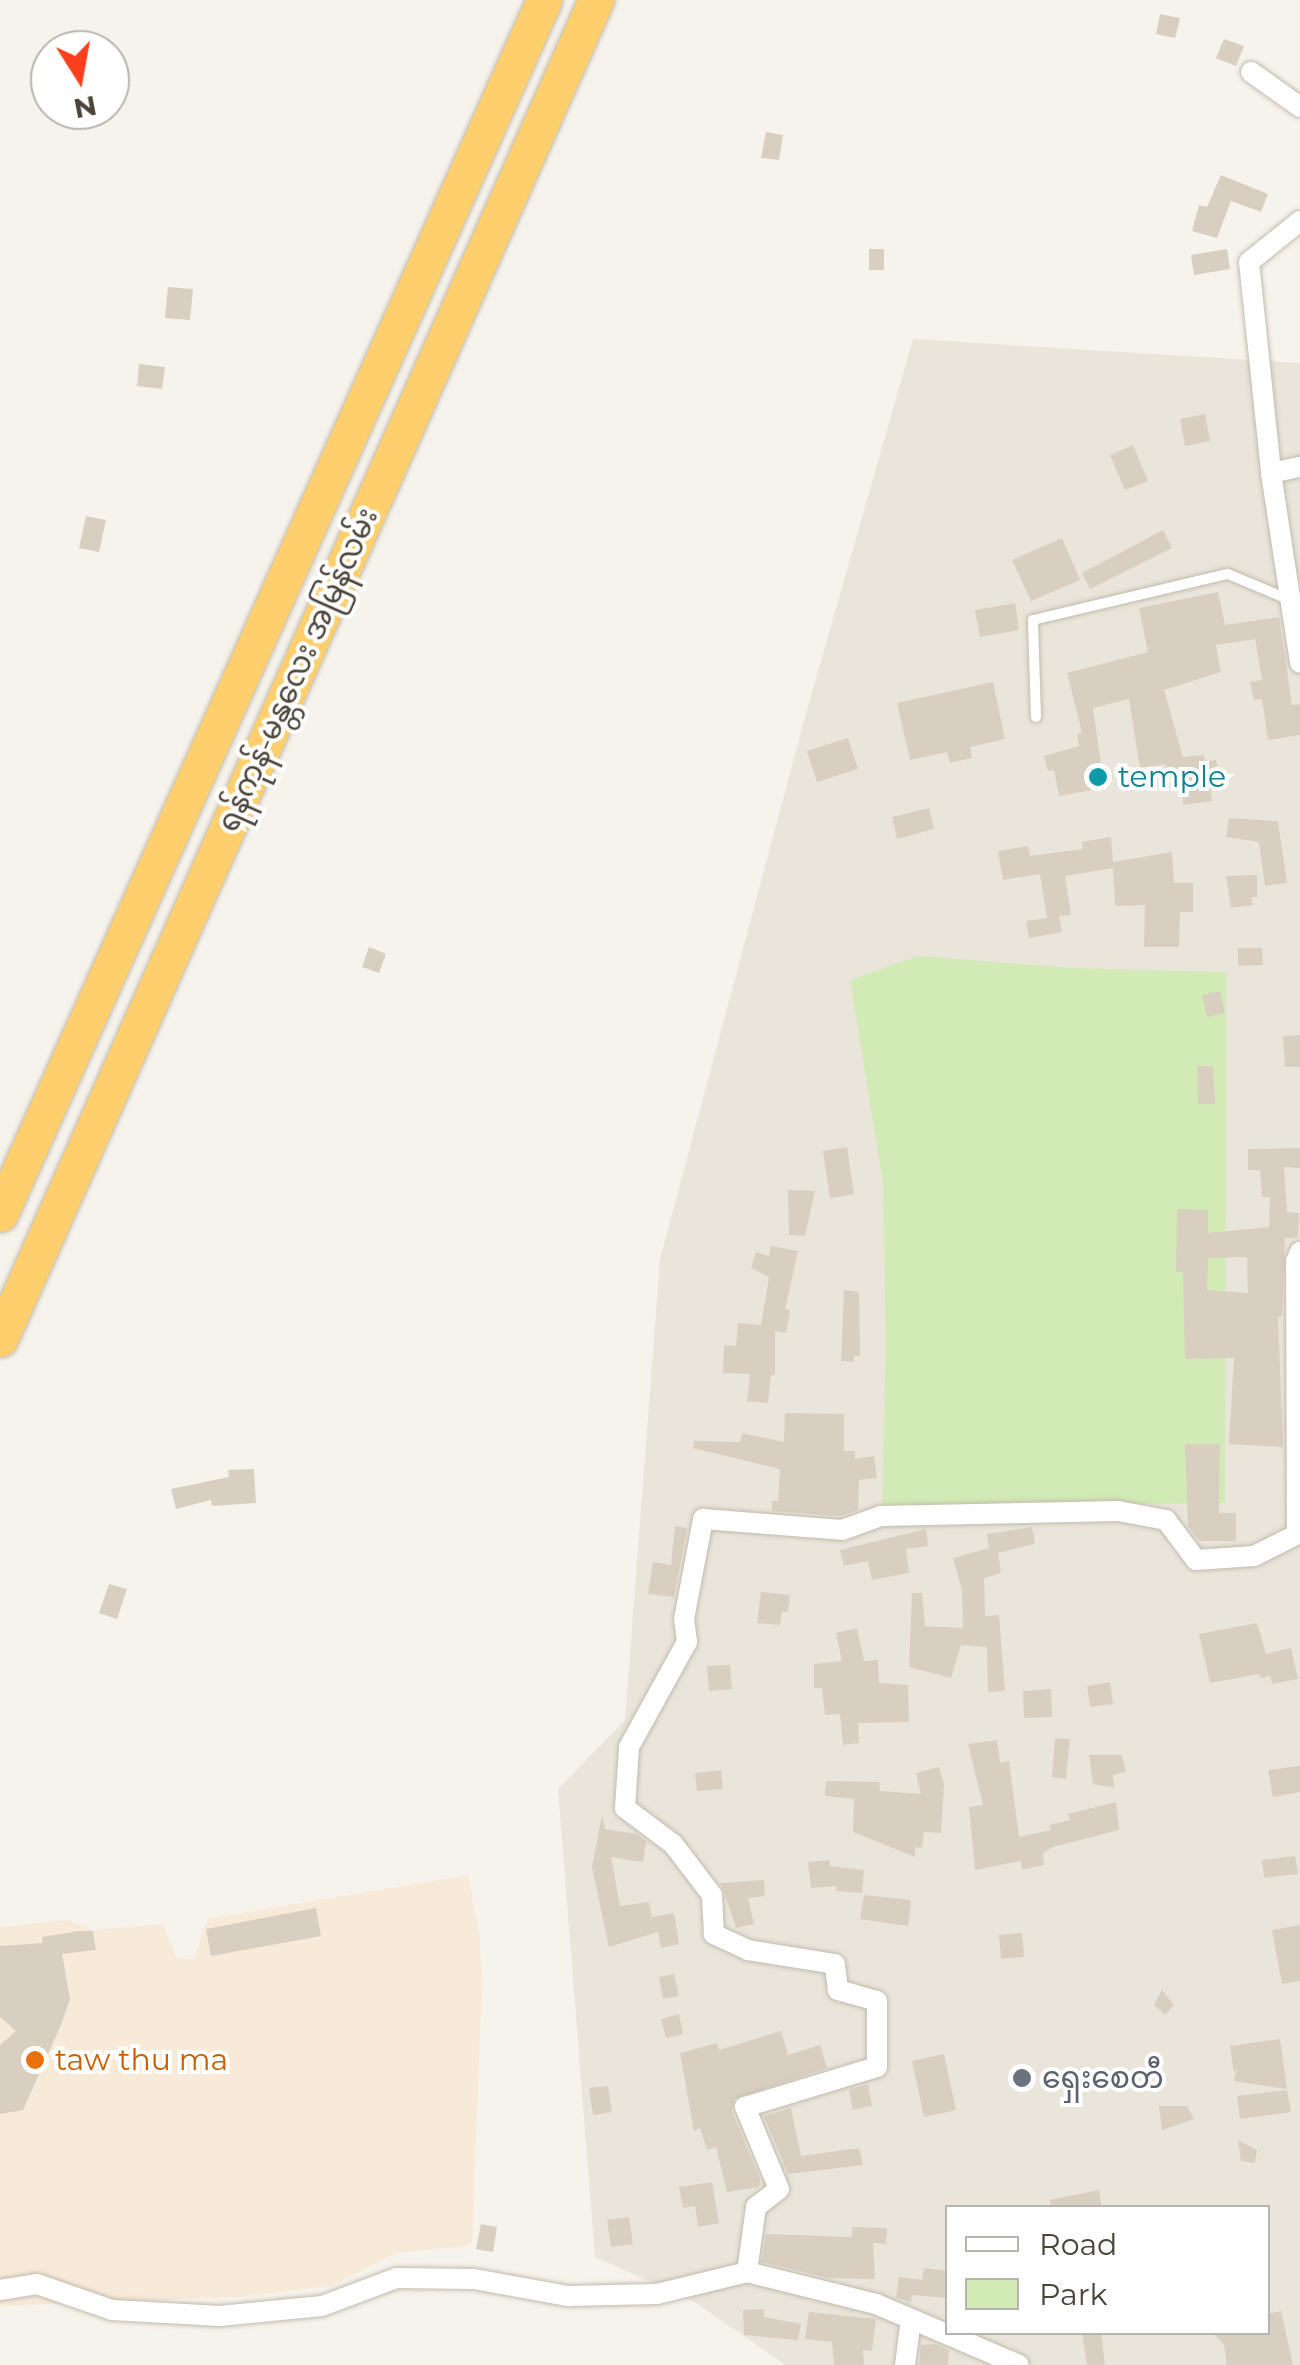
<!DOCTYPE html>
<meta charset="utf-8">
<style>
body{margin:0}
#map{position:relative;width:1300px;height:2365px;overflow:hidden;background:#f6f3ec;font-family:Montserrat,"Noto Sans Myanmar",sans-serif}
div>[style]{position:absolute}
.residential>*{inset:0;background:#eae5da}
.commercial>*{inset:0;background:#f7ead8}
.green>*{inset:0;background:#d2eab5}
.building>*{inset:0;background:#d8cfc1}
.roads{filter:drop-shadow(0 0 2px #c2bbae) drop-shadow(0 0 2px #c2bbae)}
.lane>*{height:10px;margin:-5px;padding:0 5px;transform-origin:5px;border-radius:5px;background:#fff}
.street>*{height:20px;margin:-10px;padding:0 10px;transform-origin:10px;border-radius:10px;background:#fff}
.highway>*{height:35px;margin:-17.5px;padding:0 17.5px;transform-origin:17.5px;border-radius:17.5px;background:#ffcf6e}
.dots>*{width:28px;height:28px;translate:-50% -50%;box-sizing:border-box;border:5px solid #fff;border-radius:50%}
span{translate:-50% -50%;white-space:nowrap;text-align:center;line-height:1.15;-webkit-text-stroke:8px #fff;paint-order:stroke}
.street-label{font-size:30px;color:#4b4439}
.culture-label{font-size:30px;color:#0d838f}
.left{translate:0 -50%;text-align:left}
.food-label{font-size:30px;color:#c56008}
.worship-label{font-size:30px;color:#5b616d}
.legend{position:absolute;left:945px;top:2205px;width:325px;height:130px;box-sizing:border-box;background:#fff;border:2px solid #b7b4b0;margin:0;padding:12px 18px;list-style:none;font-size:30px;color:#4b4439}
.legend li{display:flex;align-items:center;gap:20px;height:50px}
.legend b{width:50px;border:2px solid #b7b4b0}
.north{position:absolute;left:30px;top:30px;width:100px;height:100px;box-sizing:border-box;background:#fff;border:2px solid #b7b4b0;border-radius:50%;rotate:169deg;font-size:28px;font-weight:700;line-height:40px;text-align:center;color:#4b4439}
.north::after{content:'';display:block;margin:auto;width:35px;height:45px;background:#fc3f1d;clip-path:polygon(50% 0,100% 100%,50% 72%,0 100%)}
</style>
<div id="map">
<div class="residential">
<i style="clip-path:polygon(evenodd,913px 339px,1300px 363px,1300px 2365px,786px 2365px,690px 2299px,595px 2257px,558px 1789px,625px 1720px,660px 1259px,805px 717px,913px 339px,948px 2208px,1268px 2208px,1268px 2332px,948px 2332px,948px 2208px)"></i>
</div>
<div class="commercial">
<i style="clip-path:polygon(468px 1875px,479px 1933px,482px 1982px,472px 2242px,466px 2246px,396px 2253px,333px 2285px,314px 2288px,238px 2297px,0 2306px,0 1927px,68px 1920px,94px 1930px,163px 1924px,176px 1957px,194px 1960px,207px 1919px)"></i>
</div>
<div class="green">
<i style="clip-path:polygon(918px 956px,1072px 968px,1226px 972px,1225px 1503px,882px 1507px,886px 1344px,883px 1183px,850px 980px)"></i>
</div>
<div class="building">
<i style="clip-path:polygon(1160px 14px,1180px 18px,1175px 38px,1156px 34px)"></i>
<i style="clip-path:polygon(1224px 39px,1244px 46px,1236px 66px,1216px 58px)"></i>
<i style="clip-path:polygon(766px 132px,783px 135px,779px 160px,761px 158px)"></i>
<i style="clip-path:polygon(1221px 175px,1268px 194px,1261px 212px,1231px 201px,1217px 238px,1192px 231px,1199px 205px,1207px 207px)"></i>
<i style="clip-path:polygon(869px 249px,884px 249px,884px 270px,869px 270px)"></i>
<i style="clip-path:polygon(1227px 249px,1230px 269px,1194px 275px,1191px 255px)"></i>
<i style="clip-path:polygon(168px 287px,193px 289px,190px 320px,165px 318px)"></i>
<i style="clip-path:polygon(139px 364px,165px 367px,162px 389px,137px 386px)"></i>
<i style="clip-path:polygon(1205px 414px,1210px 441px,1185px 446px,1180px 419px)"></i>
<i style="clip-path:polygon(1133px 445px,1148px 481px,1125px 490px,1110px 455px)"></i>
<i style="clip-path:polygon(86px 516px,106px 520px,99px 552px,79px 548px)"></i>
<i style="clip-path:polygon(1163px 530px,1172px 548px,1090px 589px,1082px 573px)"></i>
<i style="clip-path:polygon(1062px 538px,1080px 580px,1031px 601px,1012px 560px)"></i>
<i style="clip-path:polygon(1218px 592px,1225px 625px,1279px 617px,1292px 705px,1300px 704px,1300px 735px,1268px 740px,1262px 699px,1254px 700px,1250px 682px,1262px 680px,1255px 639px,1216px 645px,1221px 672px,1164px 690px,1183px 757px,1204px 755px,1205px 762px,1216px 760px,1219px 778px,1210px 779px,1212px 801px,1183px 805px,1182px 783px,1176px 784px,1174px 767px,1166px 769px,1165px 764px,1140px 768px,1129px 699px,1093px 708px,1101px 764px,1113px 776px,1109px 787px,1059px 796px,1054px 770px,1048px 771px,1044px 756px,1079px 746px,1077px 734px,1082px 733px,1067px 673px,1148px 652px,1139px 608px)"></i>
<i style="clip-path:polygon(1015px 603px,1019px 630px,980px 637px,975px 610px)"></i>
<i style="clip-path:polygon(993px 682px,1005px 739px,970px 747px,972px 758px,950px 763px,947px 752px,910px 760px,897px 703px)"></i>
<i style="clip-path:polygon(848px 738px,858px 769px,817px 782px,807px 751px)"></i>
<i style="clip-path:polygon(929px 808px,934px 829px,897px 839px,892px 817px)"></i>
<i style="clip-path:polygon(1229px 818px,1278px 821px,1287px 883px,1265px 886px,1259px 842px,1226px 837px)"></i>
<i style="clip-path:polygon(1111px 837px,1113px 862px,1172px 852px,1174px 883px,1193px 883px,1193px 912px,1180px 912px,1179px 947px,1144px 947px,1145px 905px,1115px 906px,1113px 868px,1065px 876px,1071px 915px,1059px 916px,1062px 932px,1029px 938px,1026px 921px,1047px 918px,1040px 874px,1003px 880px,998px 851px,1028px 846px,1030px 856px,1083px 849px,1082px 842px)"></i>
<i style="clip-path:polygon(1257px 875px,1257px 897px,1251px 897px,1253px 905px,1231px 908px,1226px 876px)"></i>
<i style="clip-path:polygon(369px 947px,386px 954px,379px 973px,362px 967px)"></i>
<i style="clip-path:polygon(1238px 948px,1262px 948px,1263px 965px,1238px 966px)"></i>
<i style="clip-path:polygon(1220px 991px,1225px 1013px,1207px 1017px,1202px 995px)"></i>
<i style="clip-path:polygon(1300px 1035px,1300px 1067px,1285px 1067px,1283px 1036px)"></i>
<i style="clip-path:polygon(1197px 1066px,1213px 1066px,1215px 1104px,1198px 1104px)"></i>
<i style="clip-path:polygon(847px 1147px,854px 1194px,830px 1198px,823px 1151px)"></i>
<i style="clip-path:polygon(evenodd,1300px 1148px,1300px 1168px,1284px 1167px,1287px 1212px,1299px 1213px,1298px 1238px,1285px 1238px,1282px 1315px,1278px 1317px,1283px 1447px,1229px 1444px,1234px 1358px,1185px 1359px,1183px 1272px,1176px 1272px,1177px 1209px,1208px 1210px,1208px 1233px,1269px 1227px,1270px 1197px,1262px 1197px,1260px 1170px,1248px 1170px,1248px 1149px,1300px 1148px,1247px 1257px,1248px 1293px,1207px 1290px,1208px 1258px,1247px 1257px)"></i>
<i style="clip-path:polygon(788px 1190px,815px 1191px,805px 1236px,789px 1235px)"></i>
<i style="clip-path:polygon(771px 1246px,798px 1251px,785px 1309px,790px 1310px,786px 1333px,775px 1331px,775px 1375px,771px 1375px,768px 1403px,747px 1401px,750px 1374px,723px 1373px,724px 1345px,736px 1346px,738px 1323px,761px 1325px,769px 1277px,751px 1268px,756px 1252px,769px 1256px)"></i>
<i style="clip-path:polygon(844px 1290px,859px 1292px,860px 1356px,854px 1356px,854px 1362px,841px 1361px)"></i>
<i style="clip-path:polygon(785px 1413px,844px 1414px,844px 1451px,855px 1451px,855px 1459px,874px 1456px,877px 1478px,859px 1480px,858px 1510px,840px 1516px,772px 1511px,772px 1501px,778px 1501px,780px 1469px,693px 1448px,694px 1441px,740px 1442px,742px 1433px,784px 1442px)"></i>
<i style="clip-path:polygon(1185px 1444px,1220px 1444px,1219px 1513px,1236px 1513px,1236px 1541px,1199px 1541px,1188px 1526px)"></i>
<i style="clip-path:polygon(254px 1469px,256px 1503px,212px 1506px,211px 1500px,176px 1509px,171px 1489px,229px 1477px,228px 1470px)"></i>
<i style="clip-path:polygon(675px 1526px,687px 1528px,674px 1597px,648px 1594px,653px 1562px,671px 1565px)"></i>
<i style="clip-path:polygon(1032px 1527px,1035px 1544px,998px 1553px,1001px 1573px,984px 1578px,985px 1616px,999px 1615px,1005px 1691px,988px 1692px,987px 1647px,961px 1645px,951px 1678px,909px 1667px,912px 1593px,922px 1593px,925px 1626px,963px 1628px,962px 1590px,953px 1558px,989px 1548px,987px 1534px)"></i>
<i style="clip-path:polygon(926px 1529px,928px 1546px,906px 1549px,909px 1573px,872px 1580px,868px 1561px,844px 1566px,840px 1550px)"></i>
<i style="clip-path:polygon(109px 1584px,127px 1589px,117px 1619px,99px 1613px)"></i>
<i style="clip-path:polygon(761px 1592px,790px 1595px,788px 1612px,782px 1612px,780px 1625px,757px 1623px)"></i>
<i style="clip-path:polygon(1257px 1623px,1266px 1654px,1291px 1648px,1298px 1679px,1272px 1684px,1270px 1676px,1260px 1678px,1259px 1674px,1210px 1683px,1199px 1634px)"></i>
<i style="clip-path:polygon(857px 1628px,864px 1661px,878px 1660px,879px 1683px,908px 1685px,909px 1722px,858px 1723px,859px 1743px,843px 1745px,840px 1714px,825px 1715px,822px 1688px,814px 1688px,814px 1664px,842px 1661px,836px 1633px)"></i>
<i style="clip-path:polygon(730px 1665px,732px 1689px,709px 1691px,707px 1666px)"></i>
<i style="clip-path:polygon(1110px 1682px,1113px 1704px,1090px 1707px,1087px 1686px)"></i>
<i style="clip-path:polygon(1051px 1689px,1052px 1717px,1024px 1718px,1023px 1691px)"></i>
<i style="clip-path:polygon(1055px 1738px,1070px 1739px,1066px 1779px,1052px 1777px)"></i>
<i style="clip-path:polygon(997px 1740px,1000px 1763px,1009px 1761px,1019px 1837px,1051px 1830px,1049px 1825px,1070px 1820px,1068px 1814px,1116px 1802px,1119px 1830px,1053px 1847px,1043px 1853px,1044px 1865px,1022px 1870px,1021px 1861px,975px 1870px,969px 1807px,983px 1805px,968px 1744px)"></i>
<i style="clip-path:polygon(1089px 1755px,1122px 1755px,1126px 1772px,1113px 1775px,1114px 1788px,1093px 1784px)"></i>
<i style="clip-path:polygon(1300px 1766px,1300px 1792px,1273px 1797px,1268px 1770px)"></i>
<i style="clip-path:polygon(939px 1767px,944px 1784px,941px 1833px,924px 1832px,922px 1848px,915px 1847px,915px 1857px,853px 1832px,854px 1799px,825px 1796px,826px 1781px,879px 1782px,880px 1791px,921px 1794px,916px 1773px)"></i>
<i style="clip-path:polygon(721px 1770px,723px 1789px,697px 1791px,695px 1773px)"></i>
<i style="clip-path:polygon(602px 1815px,605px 1829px,637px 1834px,646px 1841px,643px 1862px,611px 1857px,620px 1906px,649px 1902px,652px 1917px,674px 1913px,679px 1944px,661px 1948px,658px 1932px,609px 1947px,592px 1867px)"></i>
<i style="clip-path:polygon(1295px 1856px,1298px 1874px,1264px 1878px,1262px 1860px)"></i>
<i style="clip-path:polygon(830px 1860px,830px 1866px,864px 1870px,862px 1893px,836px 1891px,837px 1886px,811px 1888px,808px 1862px)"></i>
<i style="clip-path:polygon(764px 1880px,765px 1896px,748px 1898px,754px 1924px,736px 1928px,721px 1883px)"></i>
<i style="clip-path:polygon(864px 1895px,911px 1900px,908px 1926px,860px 1919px)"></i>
<i style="clip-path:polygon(316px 1908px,321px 1936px,211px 1956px,206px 1929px)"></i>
<i style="clip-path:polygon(1300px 1925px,1300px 1981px,1282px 1984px,1272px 1930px)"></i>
<i style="clip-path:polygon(79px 1931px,93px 1931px,96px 1950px,62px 1954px,70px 1999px,61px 2025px,23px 2110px,0 2114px,0 2045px,16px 2031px,0 2017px,0 1946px,43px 1943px,42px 1937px)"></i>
<i style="clip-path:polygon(1022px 1933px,1024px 1957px,1001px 1959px,999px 1935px)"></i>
<i style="clip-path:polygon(674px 1974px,679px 1996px,663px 1999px,659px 1977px)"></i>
<i style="clip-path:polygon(1162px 1990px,1174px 2005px,1165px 2015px,1154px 2005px)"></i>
<i style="clip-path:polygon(679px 2014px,683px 2034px,666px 2038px,661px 2019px)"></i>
<i style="clip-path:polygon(781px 2031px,788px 2055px,820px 2045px,827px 2068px,734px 2099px,732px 2112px,760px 2179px,759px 2187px,727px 2192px,716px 2147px,707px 2150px,700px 2128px,694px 2131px,680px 2053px,717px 2043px,719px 2050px)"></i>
<i style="clip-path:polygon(1280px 2039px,1287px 2089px,1234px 2081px,1237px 2068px,1234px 2073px,1230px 2046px)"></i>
<i style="clip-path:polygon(944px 2054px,956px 2110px,924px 2117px,912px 2061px)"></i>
<i style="clip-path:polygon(868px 2084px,872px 2106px,853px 2110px,849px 2090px)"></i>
<i style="clip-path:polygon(608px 2086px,612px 2112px,593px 2115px,589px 2088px)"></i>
<i style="clip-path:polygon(1287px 2090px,1291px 2112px,1240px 2119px,1237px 2096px)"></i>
<i style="clip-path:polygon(1159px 2106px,1187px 2106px,1194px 2119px,1162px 2130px)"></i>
<i style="clip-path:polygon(791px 2108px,801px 2156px,859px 2148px,863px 2165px,788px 2174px,764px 2116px)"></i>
<i style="clip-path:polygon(1238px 2140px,1257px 2150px,1255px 2163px,1241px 2161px)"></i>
<i style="clip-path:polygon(712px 2182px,719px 2223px,698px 2227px,695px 2206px,683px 2208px,679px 2187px)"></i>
<i style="clip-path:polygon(1099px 2190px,1102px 2208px,1051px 2208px,1050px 2200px)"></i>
<i style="clip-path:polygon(629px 2217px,633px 2244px,611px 2247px,607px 2220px)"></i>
<i style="clip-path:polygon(481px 2224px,497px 2227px,493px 2252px,476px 2249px)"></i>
<i style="clip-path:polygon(852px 2227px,887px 2228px,886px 2244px,873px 2243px,875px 2279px,828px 2278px,762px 2262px,766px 2234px,852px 2237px)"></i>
<i style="clip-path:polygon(924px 2268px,948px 2271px,948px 2298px,912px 2295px,911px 2302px,896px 2298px,899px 2277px,922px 2280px)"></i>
<i style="clip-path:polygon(764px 2309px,764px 2317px,801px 2324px,798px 2340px,744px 2335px,743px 2310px)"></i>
<i style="clip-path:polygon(1281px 2311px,1293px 2365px,1227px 2365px,1224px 2345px,1212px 2332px,1268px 2332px,1268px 2314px)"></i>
<i style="clip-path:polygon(809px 2312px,876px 2319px,872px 2351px,863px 2350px,864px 2365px,834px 2365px,832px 2342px,805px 2339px)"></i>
<i style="clip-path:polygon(1082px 2332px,1101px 2332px,1105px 2365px,1087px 2365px)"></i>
<i style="clip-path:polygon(935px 2344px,949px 2350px,948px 2365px,919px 2365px,921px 2345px)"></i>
</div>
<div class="roads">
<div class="lane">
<i style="left:1036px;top:717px;width:97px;rotate:-91.8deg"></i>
<i style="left:1033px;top:620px;width:200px;rotate:-13.3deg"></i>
<i style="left:1228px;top:574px;width:67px;rotate:22.8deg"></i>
</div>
<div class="street">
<i style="left:1251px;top:72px;width:60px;rotate:35.5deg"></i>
<i style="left:1300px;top:221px;width:65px;rotate:141.2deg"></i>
<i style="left:1249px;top:262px;width:212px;rotate:84deg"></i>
<i style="left:1271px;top:473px;width:192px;rotate:81.3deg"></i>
<i style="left:1271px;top:473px;width:30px;rotate:-12deg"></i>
<i style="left:1297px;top:1533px;width:272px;rotate:-90.2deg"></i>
<i style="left:1296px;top:1261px;width:10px;rotate:-66deg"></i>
<i style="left:747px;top:2272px;width:66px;rotate:-82.1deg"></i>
<i style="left:756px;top:2207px;width:29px;rotate:-38deg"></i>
<i style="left:779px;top:2189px;width:89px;rotate:-112.5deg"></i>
<i style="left:745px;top:2107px;width:138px;rotate:-16.9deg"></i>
<i style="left:877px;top:2067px;width:66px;rotate:-90deg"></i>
<i style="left:877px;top:2001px;width:41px;rotate:-164.2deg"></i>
<i style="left:838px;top:1990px;width:26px;rotate:-97deg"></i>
<i style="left:835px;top:1964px;width:88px;rotate:-170.9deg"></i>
<i style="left:748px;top:1950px;width:38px;rotate:-155deg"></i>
<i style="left:714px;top:1934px;width:39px;rotate:-93deg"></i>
<i style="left:712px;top:1895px;width:64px;rotate:-127.4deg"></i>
<i style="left:673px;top:1844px;width:60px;rotate:-143.1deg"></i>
<i style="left:625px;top:1808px;width:61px;rotate:-86.2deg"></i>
<i style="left:629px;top:1747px;width:120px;rotate:-61.1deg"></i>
<i style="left:687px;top:1642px;width:23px;rotate:-97deg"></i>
<i style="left:684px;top:1619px;width:102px;rotate:-79.2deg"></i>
<i style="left:703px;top:1519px;width:139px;rotate:4.5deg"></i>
<i style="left:842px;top:1530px;width:41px;rotate:-19.7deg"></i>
<i style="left:881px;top:1516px;width:237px;rotate:-1.2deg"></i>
<i style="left:1118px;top:1511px;width:49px;rotate:10.6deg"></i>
<i style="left:1166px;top:1520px;width:50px;rotate:53.1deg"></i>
<i style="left:1196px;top:1560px;width:58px;rotate:-3.9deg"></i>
<i style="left:1254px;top:1556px;width:51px;rotate:-26.6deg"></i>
<i style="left:0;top:2290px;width:37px;rotate:-9deg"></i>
<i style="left:37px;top:2284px;width:79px;rotate:19.1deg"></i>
<i style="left:112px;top:2310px;width:108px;rotate:3.2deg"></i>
<i style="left:220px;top:2316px;width:102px;rotate:-5.6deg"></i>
<i style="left:322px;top:2306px;width:80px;rotate:-20.5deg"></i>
<i style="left:397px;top:2278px;width:77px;rotate:0.7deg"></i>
<i style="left:474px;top:2279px;width:96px;rotate:10.3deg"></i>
<i style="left:568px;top:2296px;width:89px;rotate:-1.3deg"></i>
<i style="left:657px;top:2294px;width:93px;rotate:-13.7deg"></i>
<i style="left:747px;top:2272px;width:133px;rotate:13.9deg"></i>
<i style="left:876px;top:2304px;width:155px;rotate:23.1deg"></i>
<i style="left:905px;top:2365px;width:46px;rotate:-82.6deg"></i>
</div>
<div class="highway">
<i style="left:0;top:1214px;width:1330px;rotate:-65.86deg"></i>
<i style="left:0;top:1339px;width:1466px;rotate:-66.01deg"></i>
</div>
</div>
<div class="dots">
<i style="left:1098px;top:777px;background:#0f9aa8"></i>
<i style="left:35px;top:2060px;background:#e8710a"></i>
<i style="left:1022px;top:2078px;background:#6b7280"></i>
</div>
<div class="street-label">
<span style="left:298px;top:670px;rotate:-66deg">ရန်ကုန်-မန္တလေး အမြန်လမ်း</span>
</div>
<div class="culture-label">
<span class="left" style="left:1118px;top:777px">temple</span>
</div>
<div class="food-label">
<span class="left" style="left:55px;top:2060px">taw thu ma</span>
</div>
<div class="worship-label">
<span class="left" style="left:1042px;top:2078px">ရှေးစေတီ</span>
</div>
<ul class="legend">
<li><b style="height:12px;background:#fff"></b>Road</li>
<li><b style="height:28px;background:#d2eab5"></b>Park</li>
</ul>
<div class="north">N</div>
</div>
